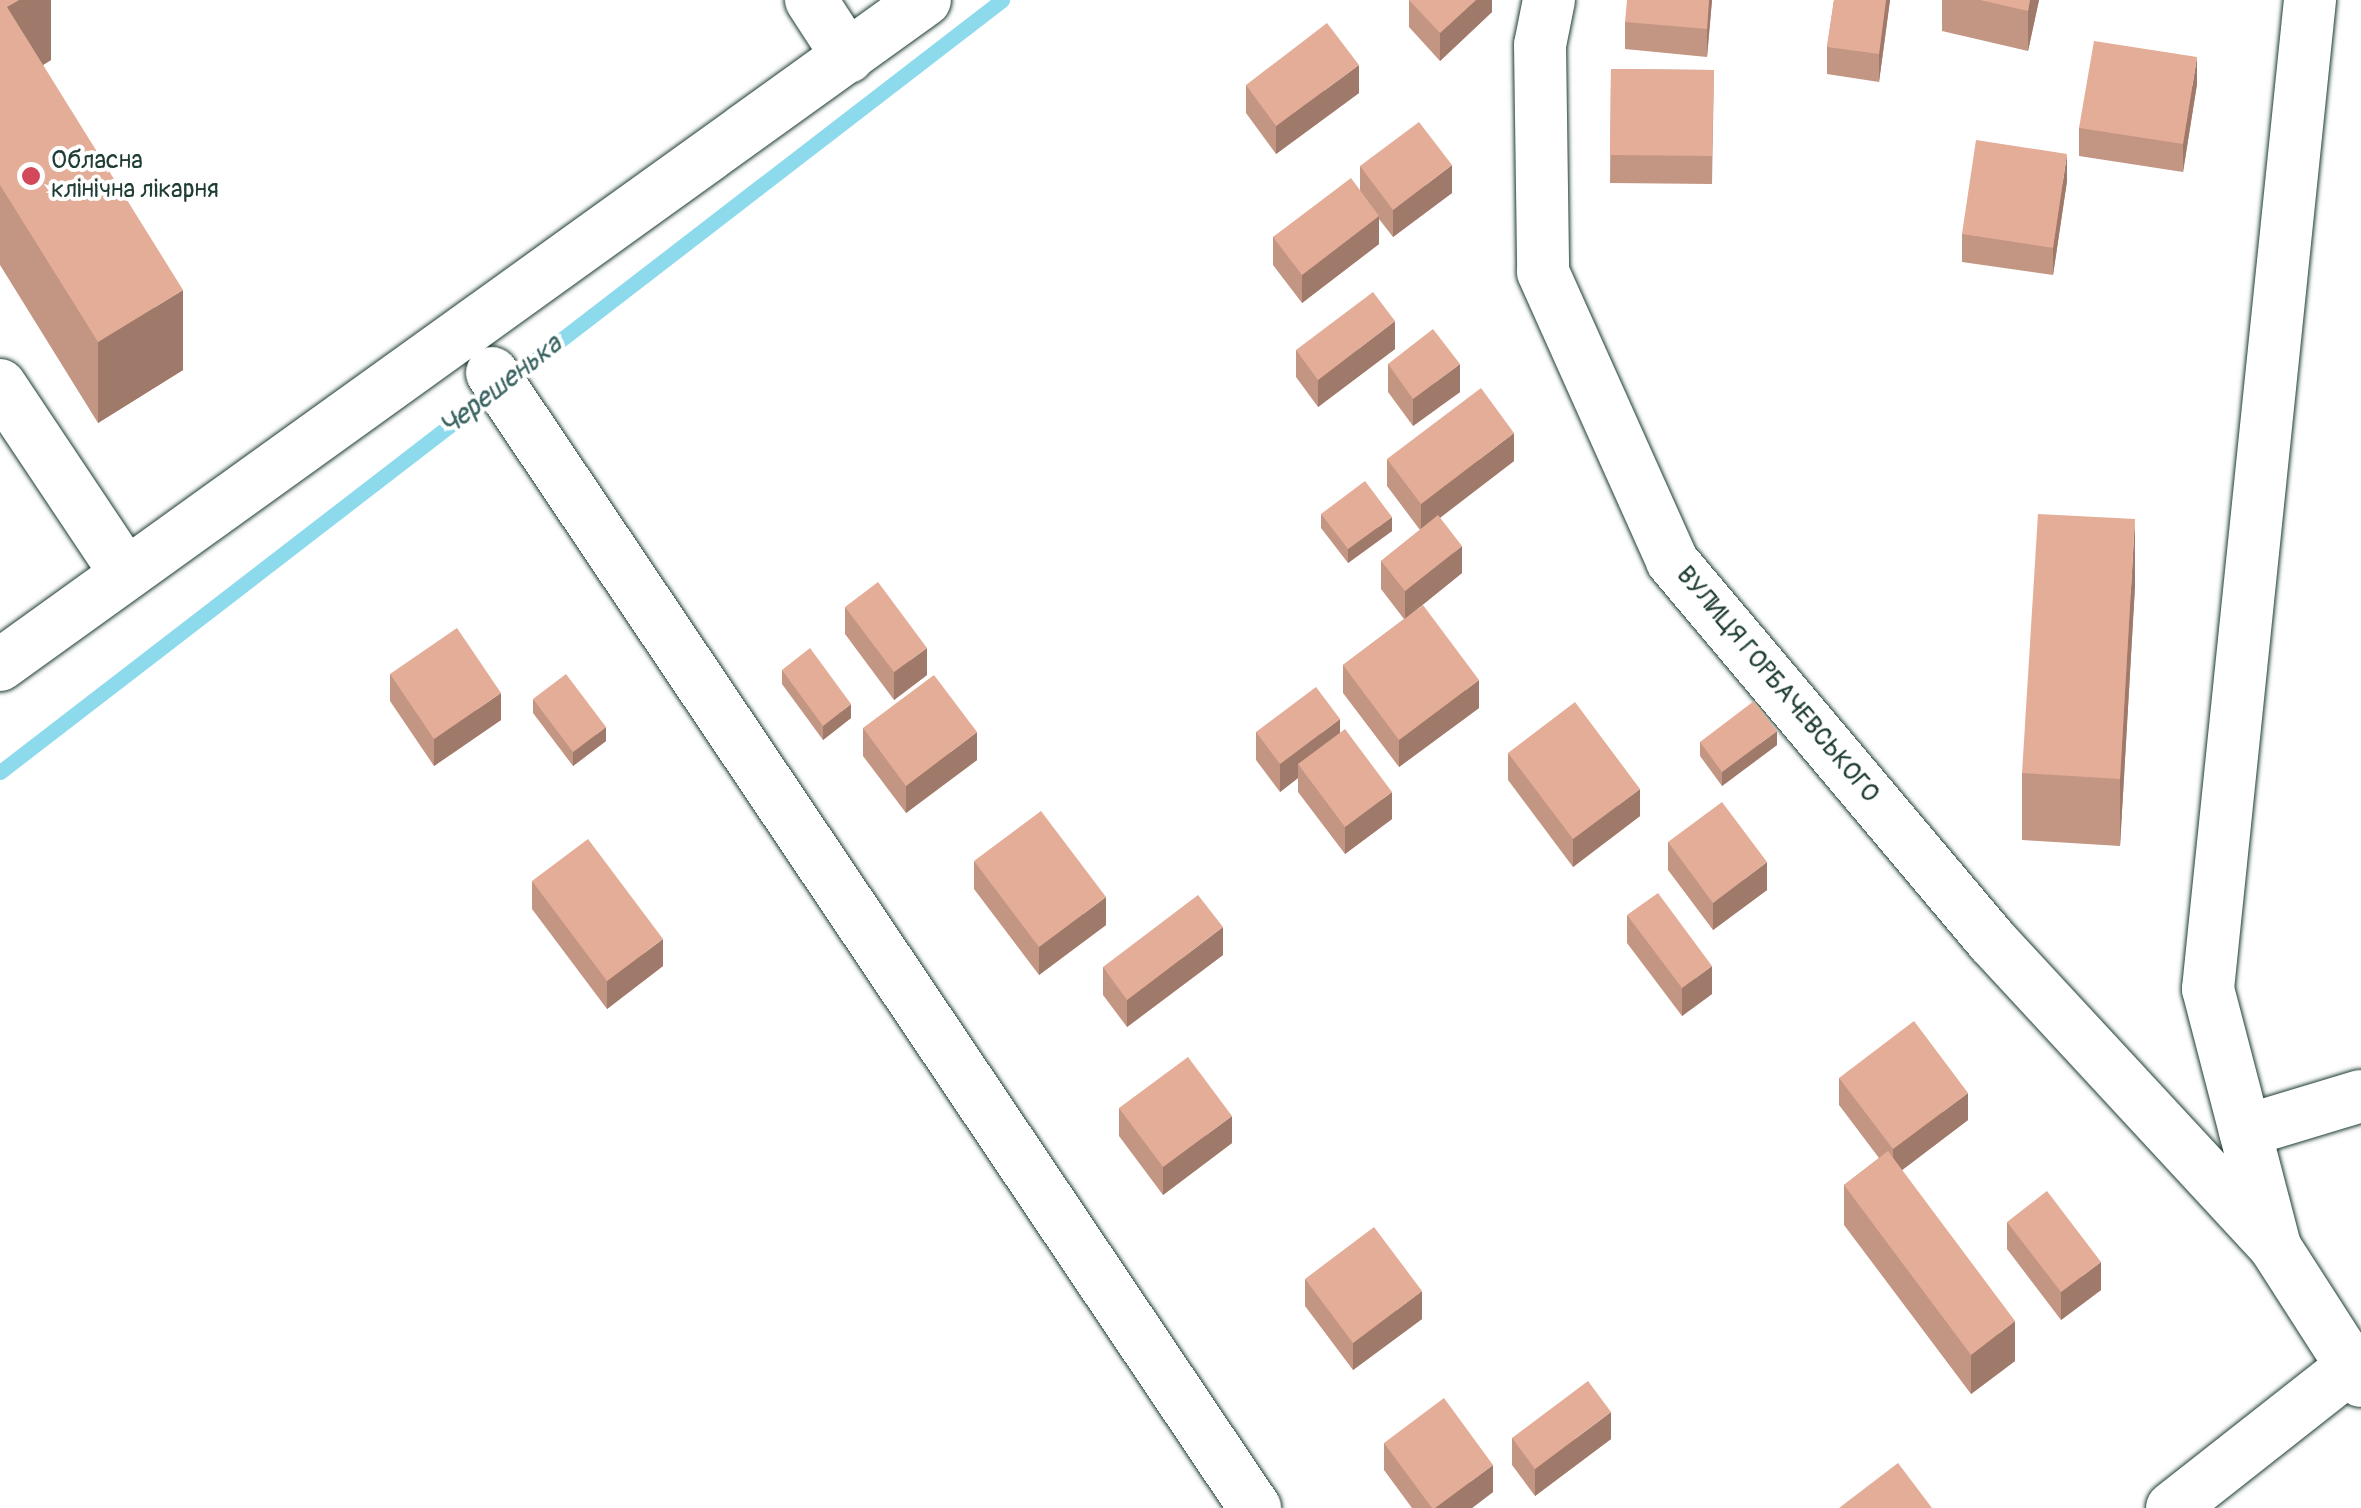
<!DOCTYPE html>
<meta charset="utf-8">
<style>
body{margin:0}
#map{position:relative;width:2361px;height:1508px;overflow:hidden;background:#fff;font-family:Pangolin,sans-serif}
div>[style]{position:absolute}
.stream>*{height:15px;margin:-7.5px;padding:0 7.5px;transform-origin:7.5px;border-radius:7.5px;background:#8ddaed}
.roads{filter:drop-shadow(0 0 2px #1f3d34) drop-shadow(0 0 2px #1f3d34)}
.minor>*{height:52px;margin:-26px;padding:0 26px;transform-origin:26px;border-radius:26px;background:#fff}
.wall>*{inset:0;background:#c39583}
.shaded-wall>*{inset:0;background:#9f796a}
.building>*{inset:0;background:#e3ad98}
.dots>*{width:28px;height:28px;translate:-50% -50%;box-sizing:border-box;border:5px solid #fff;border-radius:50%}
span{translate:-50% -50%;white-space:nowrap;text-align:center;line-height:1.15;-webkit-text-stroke:8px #fff;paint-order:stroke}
.poi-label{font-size:25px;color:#1f3d34}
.left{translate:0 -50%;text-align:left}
.street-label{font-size:25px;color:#1f3d34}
.water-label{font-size:28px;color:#3a6462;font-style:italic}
</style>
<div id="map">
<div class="stream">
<i style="left:0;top:772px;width:1265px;rotate:-37.61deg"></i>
</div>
<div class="roads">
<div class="minor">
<i style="left:811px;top:0;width:68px;rotate:57deg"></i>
<i style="left:1549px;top:0;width:46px;rotate:101.3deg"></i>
<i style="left:1540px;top:45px;width:227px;rotate:89.2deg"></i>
<i style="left:1543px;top:272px;width:316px;rotate:65.9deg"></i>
<i style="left:1672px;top:561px;width:497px;rotate:49.9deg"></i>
<i style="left:1992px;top:941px;width:417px;rotate:47.2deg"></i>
<i style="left:2310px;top:0;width:994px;rotate:95.89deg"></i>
<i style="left:2208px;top:989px;width:267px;rotate:75.4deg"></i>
<i style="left:2275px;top:1247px;width:159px;rotate:57.3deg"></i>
<i style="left:492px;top:373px;width:1368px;rotate:56.09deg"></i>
<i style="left:0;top:385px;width:227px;rotate:56.3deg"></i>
<i style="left:0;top:665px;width:1139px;rotate:-35.71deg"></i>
<i style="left:2245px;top:1131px;width:121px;rotate:-16.8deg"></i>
<i style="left:2172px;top:1508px;width:228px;rotate:-38.2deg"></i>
</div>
</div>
<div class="wall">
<i style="clip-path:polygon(0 0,51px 0,51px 60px,43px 65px,183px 370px,98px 423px,0 265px)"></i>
<i style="clip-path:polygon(1409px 0,1492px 0,1492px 12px,1440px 61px,1409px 27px)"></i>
<i style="clip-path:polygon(1712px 0,1707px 57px,1625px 49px,1625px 22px)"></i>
<i style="clip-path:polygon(1834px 0,1890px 0,1879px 82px,1827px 74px,1827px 47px)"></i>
<i style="clip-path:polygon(1942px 0,2039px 0,2028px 51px,1942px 31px)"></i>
<i style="clip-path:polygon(1611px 69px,1714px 70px,1712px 184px,1610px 183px)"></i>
<i style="clip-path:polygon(2197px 84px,2183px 172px,2079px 156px,2079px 128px)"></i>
<i style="clip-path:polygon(1246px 85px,1359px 93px,1276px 154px,1246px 113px)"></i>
<i style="clip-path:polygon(1360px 166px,1452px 193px,1393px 237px,1379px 219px,1379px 244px,1302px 303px,1273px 265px,1273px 237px,1360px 190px)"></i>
<i style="clip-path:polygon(2067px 181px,2053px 275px,1962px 262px,1962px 234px)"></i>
<i style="clip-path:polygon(1395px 349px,1318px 407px,1296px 377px,1296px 350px)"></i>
<i style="clip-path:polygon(1388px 364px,1460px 392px,1413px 426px,1388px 392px)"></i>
<i style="clip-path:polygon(1387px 459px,1514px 461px,1440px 518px,1462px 573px,1410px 615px,1479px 708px,1399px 767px,1343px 693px,1343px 665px,1404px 619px,1381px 589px,1381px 561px,1420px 530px,1387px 486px)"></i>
<i style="clip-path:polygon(1321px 514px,1392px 531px,1348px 563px,1321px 528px)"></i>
<i style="clip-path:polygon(2135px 586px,2120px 846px,2022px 840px,2022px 773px)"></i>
<i style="clip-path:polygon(845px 607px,927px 675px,894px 700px,845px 634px)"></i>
<i style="clip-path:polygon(782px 670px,851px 718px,823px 740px,782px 684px)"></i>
<i style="clip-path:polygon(390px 674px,501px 720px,434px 766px,390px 701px)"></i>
<i style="clip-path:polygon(533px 699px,606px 741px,573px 766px,533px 713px)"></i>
<i style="clip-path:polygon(863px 728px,977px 760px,906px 813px,863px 756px)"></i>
<i style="clip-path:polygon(1256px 732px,1340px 733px,1392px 819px,1345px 854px,1298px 792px,1298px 778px,1280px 792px,1256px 760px)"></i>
<i style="clip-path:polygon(1700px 742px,1777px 745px,1722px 786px,1700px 756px)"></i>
<i style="clip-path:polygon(1508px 753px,1640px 816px,1573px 867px,1508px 780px)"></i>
<i style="clip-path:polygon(1668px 842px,1767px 890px,1713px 930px,1668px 870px)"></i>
<i style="clip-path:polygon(974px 861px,1106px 925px,1039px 975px,974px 889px)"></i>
<i style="clip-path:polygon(532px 881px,663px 966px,607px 1009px,532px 909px)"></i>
<i style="clip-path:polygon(1627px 915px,1712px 994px,1682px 1016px,1627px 943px)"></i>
<i style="clip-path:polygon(1223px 955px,1127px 1027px,1103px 995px,1103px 967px)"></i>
<i style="clip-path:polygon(1839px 1078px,1968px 1120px,1902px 1170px,2015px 1361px,1971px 1394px,1844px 1225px,1844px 1185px,1879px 1158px,1839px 1105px)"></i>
<i style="clip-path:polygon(1119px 1108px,1232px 1143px,1163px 1195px,1119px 1136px)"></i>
<i style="clip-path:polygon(2007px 1222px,2101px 1290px,2061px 1320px,2007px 1249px)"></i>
<i style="clip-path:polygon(1305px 1279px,1422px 1319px,1353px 1370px,1305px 1306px)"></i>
<i style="clip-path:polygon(1512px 1438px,1611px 1439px,1535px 1496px,1512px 1465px)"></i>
<i style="clip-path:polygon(1384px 1443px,1493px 1492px,1472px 1508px,1412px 1508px,1384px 1470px)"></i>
</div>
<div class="shaded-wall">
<i style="clip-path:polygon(19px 0,51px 0,51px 60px,7px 87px,7px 7px)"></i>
<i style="clip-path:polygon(1476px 0,1492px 0,1492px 12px,1440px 61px,1440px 33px)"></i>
<i style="clip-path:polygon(1709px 0,1712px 0,1707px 57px,1707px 29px)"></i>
<i style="clip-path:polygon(1886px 0,1890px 0,1879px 82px,1879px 54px)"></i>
<i style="clip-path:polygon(2030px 0,2039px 0,2028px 51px,2028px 11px)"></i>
<i style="clip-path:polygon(2197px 57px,2197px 84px,2183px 172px,2183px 144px)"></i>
<i style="clip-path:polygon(1359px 65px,1359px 93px,1276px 154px,1276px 126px)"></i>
<i style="clip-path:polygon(2067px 154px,2067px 181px,2053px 275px,2053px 248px)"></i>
<i style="clip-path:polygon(1452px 165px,1452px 193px,1393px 237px,1393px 210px)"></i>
<i style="clip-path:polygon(1379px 216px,1379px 244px,1302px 303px,1302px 275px)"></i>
<i style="clip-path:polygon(183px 290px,183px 370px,98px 423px,98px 342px)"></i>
<i style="clip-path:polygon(1395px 321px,1395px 349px,1318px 407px,1318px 380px)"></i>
<i style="clip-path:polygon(1460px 364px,1460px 392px,1413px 426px,1413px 399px)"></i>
<i style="clip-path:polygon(1514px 433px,1514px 461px,1421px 532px,1421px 504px)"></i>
<i style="clip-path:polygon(1392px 517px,1392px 531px,1348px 563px,1348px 549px)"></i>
<i style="clip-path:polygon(2135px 519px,2135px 586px,2120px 846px,2120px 779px)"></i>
<i style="clip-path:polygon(1462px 546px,1462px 573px,1405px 619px,1405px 591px)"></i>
<i style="clip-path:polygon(927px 648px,927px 675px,894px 700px,894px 672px)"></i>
<i style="clip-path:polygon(1479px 680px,1479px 708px,1399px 767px,1399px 740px)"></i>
<i style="clip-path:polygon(501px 693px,501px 720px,434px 766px,434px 739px)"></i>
<i style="clip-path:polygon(851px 704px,851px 718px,823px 740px,823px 726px)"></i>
<i style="clip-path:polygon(1340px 719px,1340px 746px,1298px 764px,1298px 778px,1280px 792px,1280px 764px)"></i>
<i style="clip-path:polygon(606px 727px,606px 741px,573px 766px,573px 752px)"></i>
<i style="clip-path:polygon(1777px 731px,1777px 745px,1722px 786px,1722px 772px)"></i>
<i style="clip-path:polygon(977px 732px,977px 760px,906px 813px,906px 786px)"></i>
<i style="clip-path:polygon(1640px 789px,1640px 816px,1573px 867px,1573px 839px)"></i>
<i style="clip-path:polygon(1392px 792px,1392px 819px,1345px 854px,1345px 827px)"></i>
<i style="clip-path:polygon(1767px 862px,1767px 890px,1713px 930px,1713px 903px)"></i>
<i style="clip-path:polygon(1106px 897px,1106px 925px,1039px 975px,1039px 947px)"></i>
<i style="clip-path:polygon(1223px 927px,1223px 955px,1127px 1027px,1127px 1000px)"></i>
<i style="clip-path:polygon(663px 939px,663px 966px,607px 1009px,607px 981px)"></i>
<i style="clip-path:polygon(1712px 966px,1712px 994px,1682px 1016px,1682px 988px)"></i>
<i style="clip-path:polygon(1968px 1093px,1968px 1120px,1893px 1177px,1893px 1149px)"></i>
<i style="clip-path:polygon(1232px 1116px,1232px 1143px,1163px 1195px,1163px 1167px)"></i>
<i style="clip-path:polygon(2101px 1262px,2101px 1290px,2061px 1320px,2061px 1292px)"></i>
<i style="clip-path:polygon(1422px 1291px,1422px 1319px,1353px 1370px,1353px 1343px)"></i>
<i style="clip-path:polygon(2015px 1321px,2015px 1361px,1971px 1394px,1971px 1355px)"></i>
<i style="clip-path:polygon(1611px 1412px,1611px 1439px,1535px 1496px,1535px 1469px)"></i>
<i style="clip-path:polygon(1493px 1465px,1493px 1492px,1472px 1508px,1435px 1508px)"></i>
</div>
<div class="building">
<i style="clip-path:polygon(0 0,19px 0,7px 7px,183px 290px,98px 342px,0 185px)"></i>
<i style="clip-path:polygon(1409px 0,1476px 0,1440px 33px)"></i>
<i style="clip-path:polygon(1627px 0,1709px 0,1707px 29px,1625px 22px)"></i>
<i style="clip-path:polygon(1834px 0,1886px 0,1879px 54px,1827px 47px)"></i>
<i style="clip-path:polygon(1980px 0,2030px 0,2028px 11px)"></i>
<i style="clip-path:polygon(1327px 23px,1359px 65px,1276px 126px,1246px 85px)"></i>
<i style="clip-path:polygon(2094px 41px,2197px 57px,2183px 144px,2079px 128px)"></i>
<i style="clip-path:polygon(1611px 69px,1714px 70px,1712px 156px,1610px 155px)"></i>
<i style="clip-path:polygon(1419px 122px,1452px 165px,1393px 210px,1360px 166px)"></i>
<i style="clip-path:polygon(1976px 140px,2067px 154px,2053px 248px,1962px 234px)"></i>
<i style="clip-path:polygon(1351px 178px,1379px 216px,1302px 275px,1273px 237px)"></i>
<i style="clip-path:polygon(1373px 292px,1395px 321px,1318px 380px,1296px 350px)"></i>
<i style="clip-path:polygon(1433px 329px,1460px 364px,1413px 399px,1388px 364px)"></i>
<i style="clip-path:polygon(1481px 388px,1514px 433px,1421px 504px,1387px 459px)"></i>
<i style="clip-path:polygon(1365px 481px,1392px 517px,1348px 549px,1321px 514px)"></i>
<i style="clip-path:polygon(2038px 514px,2135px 519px,2120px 779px,2022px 773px)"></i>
<i style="clip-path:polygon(1438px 515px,1462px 546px,1405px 591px,1381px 561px)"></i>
<i style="clip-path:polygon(878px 582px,927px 648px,894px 672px,845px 607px)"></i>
<i style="clip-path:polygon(1423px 605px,1479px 680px,1399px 740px,1343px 665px)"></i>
<i style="clip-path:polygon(457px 628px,501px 693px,434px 739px,390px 674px)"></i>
<i style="clip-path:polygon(810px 648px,851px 704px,823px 726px,782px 670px)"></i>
<i style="clip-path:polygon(566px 674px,606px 727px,573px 752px,533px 699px)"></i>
<i style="clip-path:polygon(934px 675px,977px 732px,906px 786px,863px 728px)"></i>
<i style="clip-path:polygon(1316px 687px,1340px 719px,1280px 764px,1256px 732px)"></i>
<i style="clip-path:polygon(1754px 701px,1777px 731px,1722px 772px,1700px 742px)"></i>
<i style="clip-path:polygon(1575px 702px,1640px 789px,1573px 839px,1508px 753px)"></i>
<i style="clip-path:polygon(1345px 729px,1392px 792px,1345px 827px,1298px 764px)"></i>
<i style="clip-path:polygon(1722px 802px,1767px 862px,1713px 903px,1668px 842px)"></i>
<i style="clip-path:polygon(1041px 811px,1106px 897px,1039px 947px,974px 861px)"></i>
<i style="clip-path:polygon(588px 839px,663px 939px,607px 981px,532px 881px)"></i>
<i style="clip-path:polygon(1658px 893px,1712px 966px,1682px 988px,1627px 915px)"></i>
<i style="clip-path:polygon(1198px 895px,1223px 927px,1127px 1000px,1103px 967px)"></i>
<i style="clip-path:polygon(1914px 1021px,1968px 1093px,1893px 1149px,1839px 1078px)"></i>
<i style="clip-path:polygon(1188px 1057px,1232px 1116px,1163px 1167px,1119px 1108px)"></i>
<i style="clip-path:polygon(1888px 1151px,2015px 1321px,1971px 1355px,1844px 1185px)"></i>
<i style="clip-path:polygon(2047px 1191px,2101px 1262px,2061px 1292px,2007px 1222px)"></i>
<i style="clip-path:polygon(1374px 1227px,1422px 1291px,1353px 1343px,1305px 1279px)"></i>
<i style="clip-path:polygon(1588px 1381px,1611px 1412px,1535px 1469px,1512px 1438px)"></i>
<i style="clip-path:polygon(1444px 1398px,1493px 1465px,1435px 1508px,1432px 1508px,1384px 1443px)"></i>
<i style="clip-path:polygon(1898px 1463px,1932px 1508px,1839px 1508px)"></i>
</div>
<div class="dots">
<i style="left:31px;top:176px;background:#d1495b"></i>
</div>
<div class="poi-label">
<span class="left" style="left:51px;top:176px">Обласна<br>клінічна лікарня</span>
</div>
<div class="street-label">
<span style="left:1777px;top:685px;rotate:50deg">ВУЛИЦЯ ГОРБАЧЕВСЬКОГО</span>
</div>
<div class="water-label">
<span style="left:501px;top:386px;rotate:-38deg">Черешенька</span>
</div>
</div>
